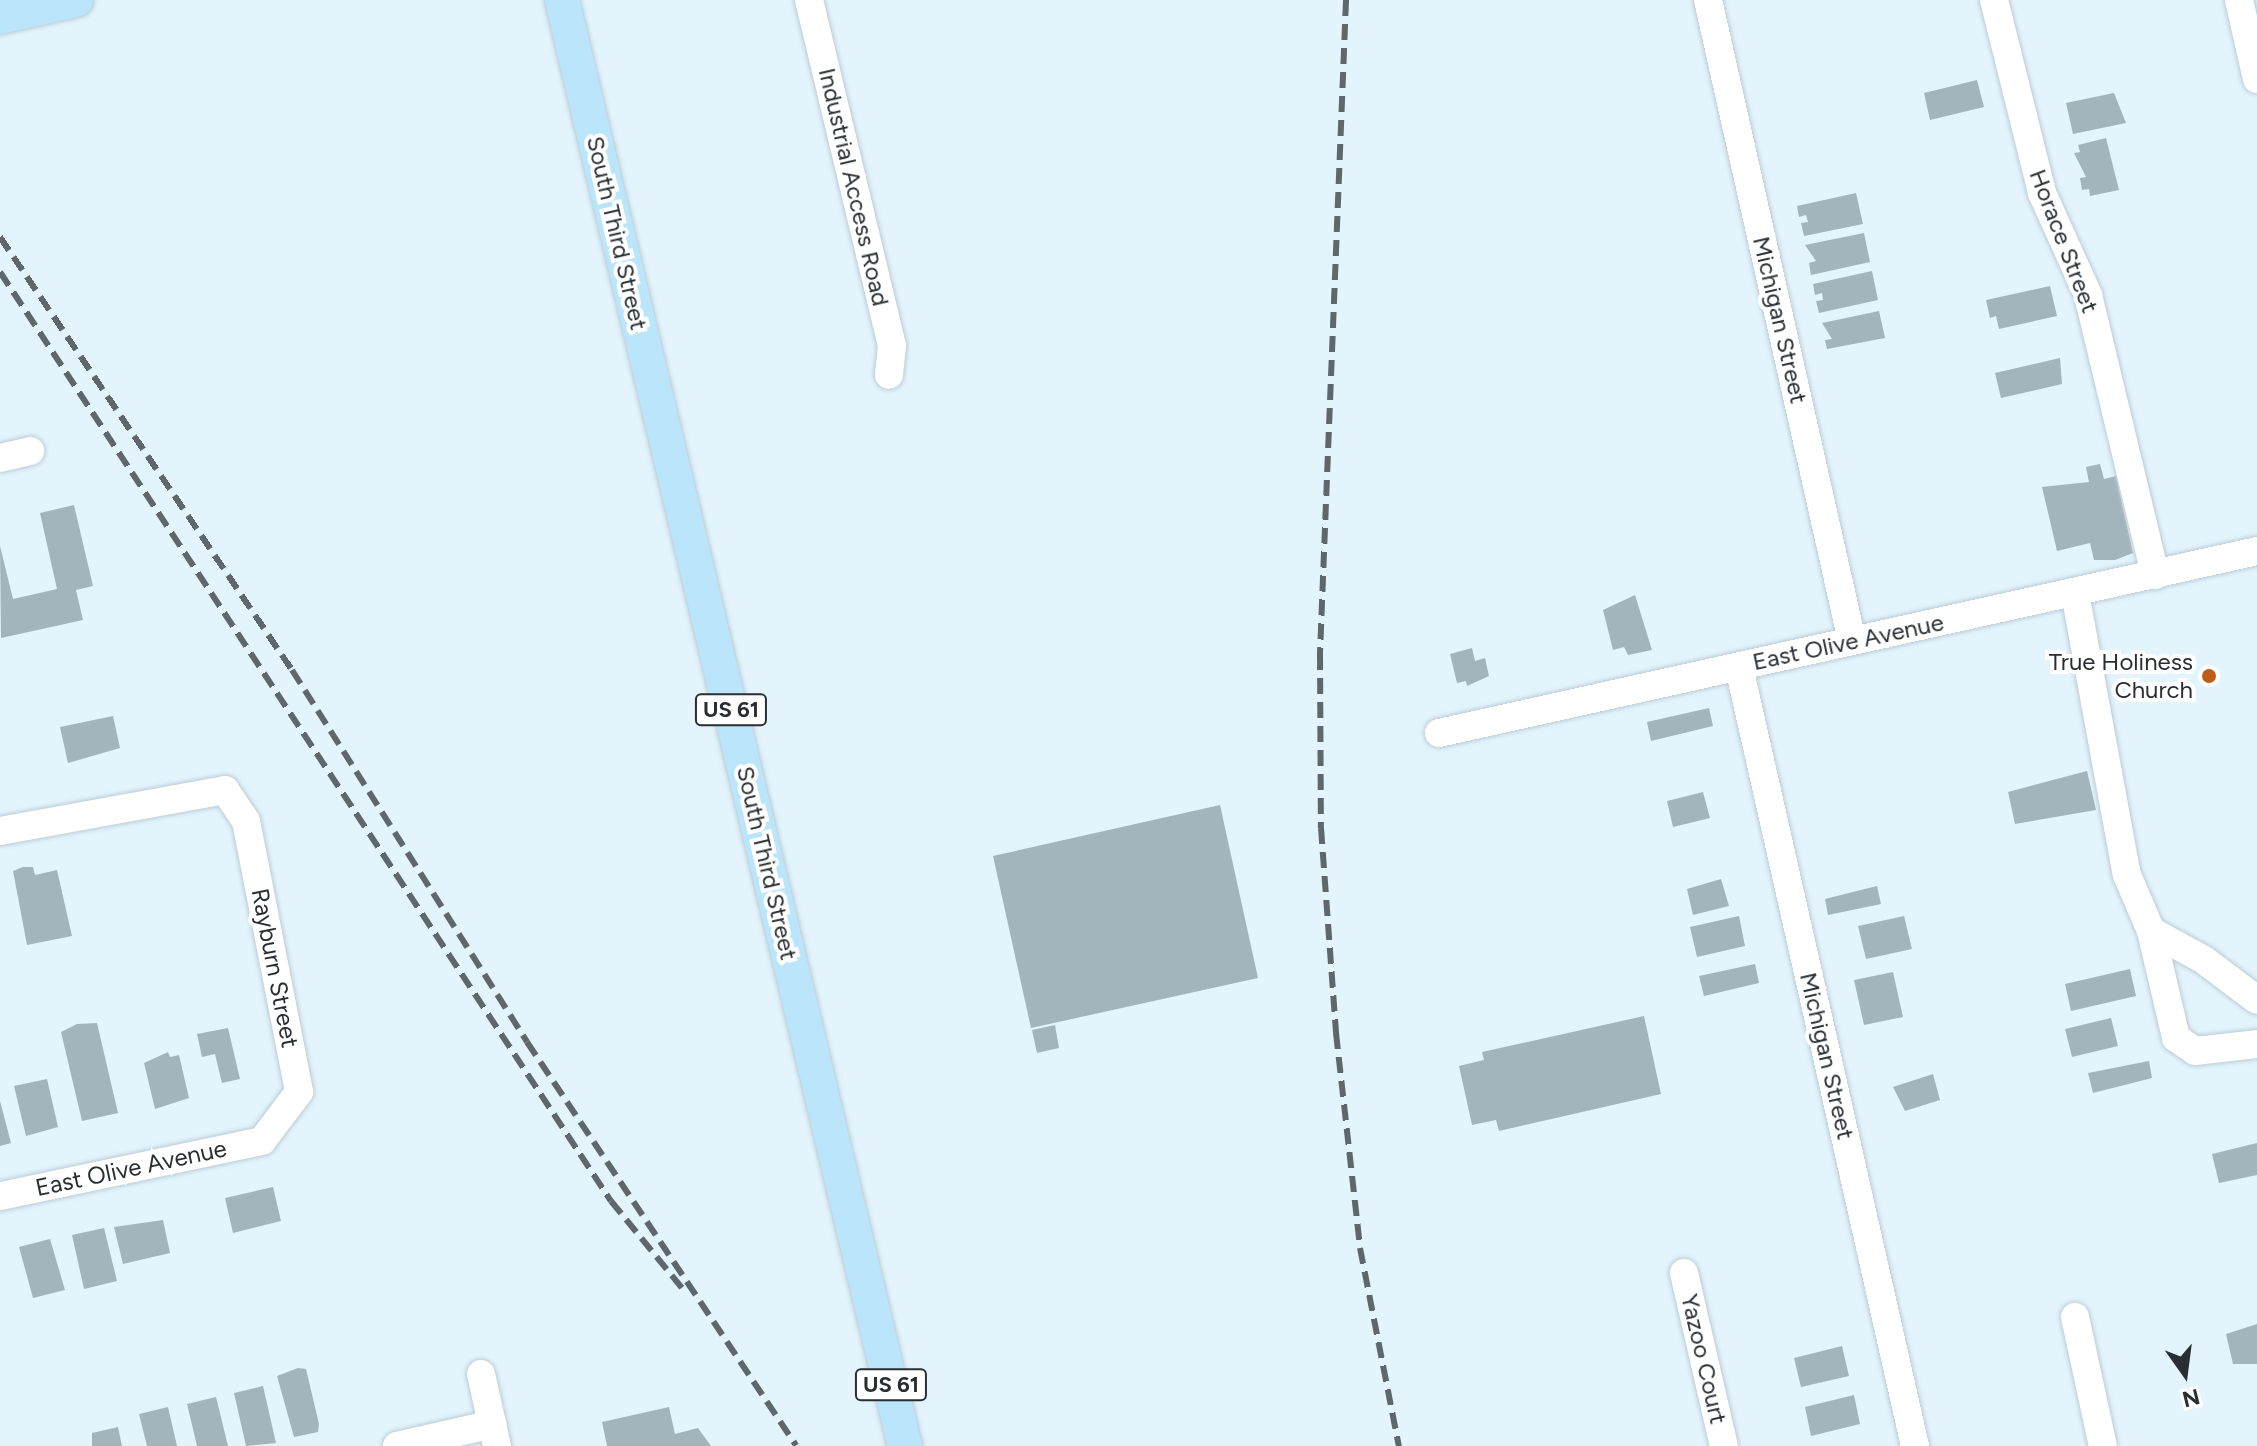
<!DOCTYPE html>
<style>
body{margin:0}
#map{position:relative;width:2257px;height:1446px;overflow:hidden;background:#e3f4fd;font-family:Figtree,sans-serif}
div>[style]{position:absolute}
.building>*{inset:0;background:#a3b4bc}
.roads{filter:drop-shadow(0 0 2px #bbccd5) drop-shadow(0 0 2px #bbccd5)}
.minor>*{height:28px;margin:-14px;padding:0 14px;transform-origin:14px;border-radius:14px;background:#fff}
.major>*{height:34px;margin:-17px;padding:0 17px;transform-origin:17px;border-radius:17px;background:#bbe5fa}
.rail>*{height:6px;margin-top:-3px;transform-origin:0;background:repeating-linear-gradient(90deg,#5e676c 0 16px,transparent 0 24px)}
.dots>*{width:22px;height:22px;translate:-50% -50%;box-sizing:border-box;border:4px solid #fff;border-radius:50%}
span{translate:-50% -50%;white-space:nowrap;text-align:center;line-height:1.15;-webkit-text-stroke:8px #fff;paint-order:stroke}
.shield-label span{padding:2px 6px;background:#fff;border:2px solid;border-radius:6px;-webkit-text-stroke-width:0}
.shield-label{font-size:22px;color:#282e32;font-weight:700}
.street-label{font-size:24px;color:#282e32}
.poi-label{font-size:24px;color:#282e32}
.right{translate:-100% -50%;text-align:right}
.north{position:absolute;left:2145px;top:1334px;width:80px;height:80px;-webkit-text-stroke:6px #fff;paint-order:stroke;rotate:166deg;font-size:22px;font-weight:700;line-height:32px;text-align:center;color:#282e32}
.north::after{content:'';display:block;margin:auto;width:28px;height:36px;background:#282e32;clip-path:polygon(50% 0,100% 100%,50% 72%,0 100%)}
</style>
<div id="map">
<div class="building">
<i style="clip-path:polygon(1977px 80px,1984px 107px,1930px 120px,1924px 93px)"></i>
<i style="clip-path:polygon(2114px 93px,2126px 123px,2073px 134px,2066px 103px)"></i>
<i style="clip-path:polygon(2106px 138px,2119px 190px,2090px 196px,2089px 189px,2082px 190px,2080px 178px,2086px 177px,2074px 153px,2080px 152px,2078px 145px)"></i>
<i style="clip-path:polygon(1856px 193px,1863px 224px,1804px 236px,1801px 223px,1808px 222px,1806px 215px,1799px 217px,1797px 206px)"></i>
<i style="clip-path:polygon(1864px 233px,1870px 262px,1811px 275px,1809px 263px,1816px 261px,1805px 245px)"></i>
<i style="clip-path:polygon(1872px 271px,1878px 300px,1819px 313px,1816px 301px,1823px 300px,1822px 293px,1815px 295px,1813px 284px)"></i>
<i style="clip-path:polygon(2050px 286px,2057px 316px,1999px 329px,1996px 316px,1990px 318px,1986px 300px)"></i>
<i style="clip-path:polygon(1879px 311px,1885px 338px,1827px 349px,1825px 340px,1832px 339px,1822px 323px)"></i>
<i style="clip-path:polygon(2060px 358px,2062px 384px,2001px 398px,1995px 373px)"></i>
<i style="clip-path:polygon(2100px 464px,2104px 479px,2116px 476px,2133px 553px,2115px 560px,2094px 560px,2090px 543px,2057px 551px,2042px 487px,2089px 482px,2086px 467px)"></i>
<i style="clip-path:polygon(74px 505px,93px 586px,76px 590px,83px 620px,1px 638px,0 546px,13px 599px,57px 589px,40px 513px)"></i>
<i style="clip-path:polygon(1635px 595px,1652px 650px,1628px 655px,1624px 647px,1613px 650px,1603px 610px)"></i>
<i style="clip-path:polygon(1472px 648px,1475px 661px,1485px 658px,1489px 676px,1467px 686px,1466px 681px,1457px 683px,1450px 654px)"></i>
<i style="clip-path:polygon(1709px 708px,1713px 726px,1651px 741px,1647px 722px)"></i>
<i style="clip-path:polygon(113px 716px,120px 748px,68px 763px,60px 727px)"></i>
<i style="clip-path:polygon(2087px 771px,2096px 810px,2015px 824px,2008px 792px)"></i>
<i style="clip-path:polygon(1703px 792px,1710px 818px,1673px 827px,1667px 801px)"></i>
<i style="clip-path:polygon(1220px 805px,1258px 978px,1031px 1028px,993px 856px)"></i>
<i style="clip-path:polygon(23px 867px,33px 867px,35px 875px,57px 870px,72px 936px,27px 945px,13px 871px)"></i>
<i style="clip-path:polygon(1721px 879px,1729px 906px,1693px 915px,1687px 889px)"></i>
<i style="clip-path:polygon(1877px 886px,1881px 904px,1828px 915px,1825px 899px)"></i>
<i style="clip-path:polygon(1739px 916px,1745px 946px,1697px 957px,1690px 927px)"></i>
<i style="clip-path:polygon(1904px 916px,1912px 949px,1866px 959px,1858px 926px)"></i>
<i style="clip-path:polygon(1755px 964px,1759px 983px,1704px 996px,1699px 976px)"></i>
<i style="clip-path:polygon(2130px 969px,2136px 996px,2071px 1011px,2065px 984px)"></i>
<i style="clip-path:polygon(1893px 972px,1903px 1017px,1864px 1025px,1854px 980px)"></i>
<i style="clip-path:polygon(1644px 1016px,1661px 1094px,1499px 1131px,1496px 1120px,1472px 1125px,1459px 1066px,1484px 1060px,1482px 1052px)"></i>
<i style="clip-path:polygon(2111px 1018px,2118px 1046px,2072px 1057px,2065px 1029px)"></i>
<i style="clip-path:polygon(97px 1023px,118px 1113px,82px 1121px,61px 1032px,77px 1024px)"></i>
<i style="clip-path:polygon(1055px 1025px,1059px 1048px,1037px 1053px,1032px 1030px)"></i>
<i style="clip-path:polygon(228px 1028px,240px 1079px,222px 1083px,215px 1054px,202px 1057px,197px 1034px)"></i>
<i style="clip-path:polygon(168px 1052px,170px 1057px,179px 1055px,189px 1098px,155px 1109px,144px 1063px)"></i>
<i style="clip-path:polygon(2149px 1061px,2152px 1078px,2093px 1093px,2088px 1073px)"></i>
<i style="clip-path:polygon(1933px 1074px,1940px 1100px,1905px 1111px,1893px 1087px)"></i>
<i style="clip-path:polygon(47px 1079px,58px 1127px,26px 1136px,14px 1086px)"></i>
<i style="clip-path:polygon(0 1101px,11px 1143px,0 1146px)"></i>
<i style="clip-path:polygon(2257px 1143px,2257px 1175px,2219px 1183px,2212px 1154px)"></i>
<i style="clip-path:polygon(273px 1187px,281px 1221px,233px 1233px,225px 1198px)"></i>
<i style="clip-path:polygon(163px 1220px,170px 1253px,123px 1264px,114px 1227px)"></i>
<i style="clip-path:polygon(104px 1228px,117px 1281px,84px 1289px,72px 1235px)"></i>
<i style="clip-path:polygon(50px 1239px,65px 1290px,33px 1298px,19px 1247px)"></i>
<i style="clip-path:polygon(2257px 1324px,2257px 1364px,2233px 1364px,2226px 1334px)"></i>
<i style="clip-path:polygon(1842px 1346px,1849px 1376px,1801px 1387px,1794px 1358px)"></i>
<i style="clip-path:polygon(298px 1368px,306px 1369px,319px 1424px,318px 1432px,294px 1437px,277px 1376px)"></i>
<i style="clip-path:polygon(263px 1386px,276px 1443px,246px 1446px,234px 1393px)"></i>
<i style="clip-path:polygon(1854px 1395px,1860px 1424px,1811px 1436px,1805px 1407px)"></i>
<i style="clip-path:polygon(216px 1397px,228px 1446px,197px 1446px,187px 1404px)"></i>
<i style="clip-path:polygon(168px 1407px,177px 1446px,147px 1446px,139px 1414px)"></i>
<i style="clip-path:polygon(669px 1407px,675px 1434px,698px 1428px,711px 1446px,607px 1446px,602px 1422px)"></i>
<i style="clip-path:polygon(118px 1427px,122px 1446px,92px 1446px,92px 1433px)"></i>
</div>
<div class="roads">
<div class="minor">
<i style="left:809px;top:0;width:356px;rotate:76.5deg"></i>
<i style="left:892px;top:346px;width:29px;rotate:96deg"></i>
<i style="left:1708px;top:0;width:657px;rotate:77.34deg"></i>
<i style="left:1994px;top:0;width:199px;rotate:76deg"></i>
<i style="left:2042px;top:193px;width:112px;rotate:65.7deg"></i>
<i style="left:2088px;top:295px;width:288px;rotate:76.5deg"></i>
<i style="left:2239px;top:0;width:81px;rotate:77.2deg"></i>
<i style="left:0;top:458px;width:31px;rotate:-13deg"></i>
<i style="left:2075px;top:593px;width:287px;rotate:79.6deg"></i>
<i style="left:2127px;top:875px;width:61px;rotate:66.8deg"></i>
<i style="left:2151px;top:931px;width:60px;rotate:28.7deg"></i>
<i style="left:2204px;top:960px;width:66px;rotate:37deg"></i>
<i style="left:1739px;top:667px;width:799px;rotate:77.27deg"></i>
<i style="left:1439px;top:733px;width:838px;rotate:-12.54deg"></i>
<i style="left:0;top:831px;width:229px;rotate:-10.3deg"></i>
<i style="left:225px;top:790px;width:37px;rotate:56deg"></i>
<i style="left:246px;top:821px;width:276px;rotate:78.9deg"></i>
<i style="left:299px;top:1092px;width:61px;rotate:127.1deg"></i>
<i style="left:262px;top:1141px;width:268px;rotate:168.1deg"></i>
<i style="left:2151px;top:931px;width:110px;rotate:76.8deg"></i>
<i style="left:2176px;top:1038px;width:23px;rotate:34deg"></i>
<i style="left:2195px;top:1051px;width:62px;rotate:-6.4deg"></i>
<i style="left:1684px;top:1273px;width:178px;rotate:77deg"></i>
<i style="left:2075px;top:1317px;width:132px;rotate:77.8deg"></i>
<i style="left:481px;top:1374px;width:74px;rotate:77.5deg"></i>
<i style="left:397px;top:1446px;width:98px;rotate:-12.9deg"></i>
</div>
<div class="major">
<i style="left:562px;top:0;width:1486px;rotate:76.66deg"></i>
<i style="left:0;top:17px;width:78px;rotate:-12.6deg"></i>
</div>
</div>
<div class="rail">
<i style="left:1346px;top:0;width:655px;rotate:92.28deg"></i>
<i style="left:1320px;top:654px;width:174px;rotate:89.7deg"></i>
<i style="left:1321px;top:828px;width:206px;rotate:85.8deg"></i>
<i style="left:1336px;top:1033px;width:216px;rotate:83.6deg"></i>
<i style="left:1360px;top:1248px;width:202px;rotate:78.9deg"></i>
<i style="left:0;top:237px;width:522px;rotate:56.01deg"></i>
<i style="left:292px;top:670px;width:440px;rotate:57.7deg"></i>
<i style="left:527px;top:1042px;width:485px;rotate:56.3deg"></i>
<i style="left:0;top:272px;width:1112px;rotate:56.67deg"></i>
<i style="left:611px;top:1201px;width:119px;rotate:50.8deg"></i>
</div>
<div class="dots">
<i style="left:2209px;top:676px;background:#bd5d18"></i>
</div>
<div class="shield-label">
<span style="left:731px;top:710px">US 61</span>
<span style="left:891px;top:1385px">US 61</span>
</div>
<div class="street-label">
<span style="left:854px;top:187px;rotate:77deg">Industrial Access Road</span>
<span style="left:617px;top:233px;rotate:77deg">South Third Street</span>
<span style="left:2064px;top:241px;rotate:69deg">Horace Street</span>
<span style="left:1780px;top:320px;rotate:77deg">Michigan Street</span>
<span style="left:1848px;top:642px;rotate:-12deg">East Olive Avenue</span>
<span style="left:767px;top:863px;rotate:77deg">South Third Street</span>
<span style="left:275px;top:968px;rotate:79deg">Rayburn Street</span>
<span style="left:1827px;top:1056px;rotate:77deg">Michigan Street</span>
<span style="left:131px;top:1168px;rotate:-12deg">East Olive Avenue</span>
<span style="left:1704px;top:1359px;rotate:77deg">Yazoo Court</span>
</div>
<div class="poi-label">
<span class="right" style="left:2193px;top:676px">True Holiness<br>Church</span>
</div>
<div class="north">N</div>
</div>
